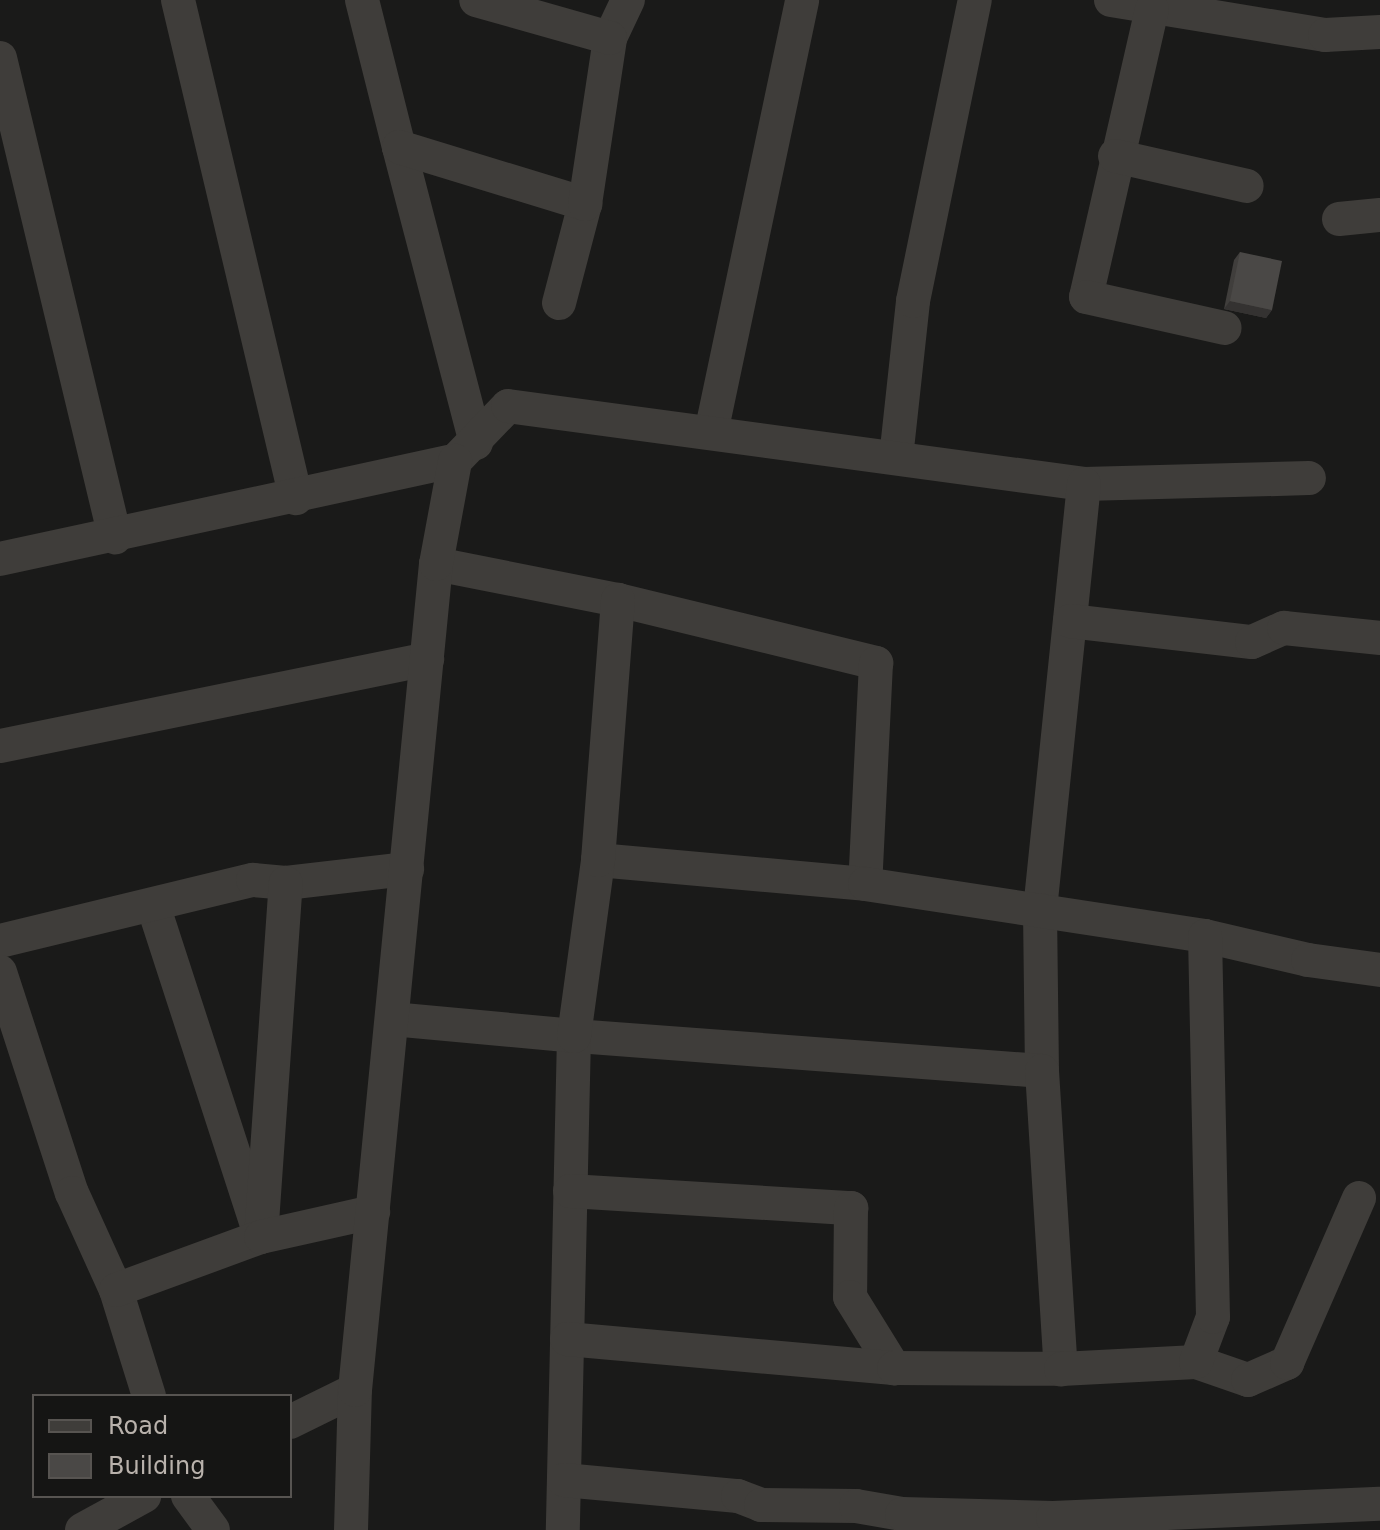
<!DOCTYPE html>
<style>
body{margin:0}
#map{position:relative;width:1380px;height:1530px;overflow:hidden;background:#1a1a19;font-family:"DejaVu Sans",sans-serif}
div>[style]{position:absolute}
.minor>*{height:34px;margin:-17px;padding:0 17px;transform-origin:17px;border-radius:17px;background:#3f3d3a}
.wall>*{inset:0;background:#403e3c}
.shaded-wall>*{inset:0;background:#343231}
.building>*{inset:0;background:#4a4846}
span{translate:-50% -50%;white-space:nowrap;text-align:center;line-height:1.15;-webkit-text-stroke:6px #151514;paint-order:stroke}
.legend{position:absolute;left:32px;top:1394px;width:260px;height:104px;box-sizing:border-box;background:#151514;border:2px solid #575451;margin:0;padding:10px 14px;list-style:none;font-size:24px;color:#b9b2ac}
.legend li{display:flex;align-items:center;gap:16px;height:40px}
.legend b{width:40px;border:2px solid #575451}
</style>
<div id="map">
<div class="minor">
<i style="left:178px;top:0;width:512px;rotate:76.67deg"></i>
<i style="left:362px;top:0;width:152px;rotate:75.9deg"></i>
<i style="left:1111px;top:0;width:217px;rotate:9.3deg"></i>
<i style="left:1325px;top:35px;width:55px;rotate:-3.1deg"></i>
<i style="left:1152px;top:9px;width:295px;rotate:102.9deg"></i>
<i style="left:1086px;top:297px;width:142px;rotate:12.6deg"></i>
<i style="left:610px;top:38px;width:42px;rotate:-64.7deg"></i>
<i style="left:0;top:58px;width:493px;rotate:76.5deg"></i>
<i style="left:1115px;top:156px;width:135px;rotate:12.8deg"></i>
<i style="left:1339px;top:219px;width:41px;rotate:-5.6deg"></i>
<i style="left:559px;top:303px;width:102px;rotate:-75.3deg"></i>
<i style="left:711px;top:433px;width:442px;rotate:-78.1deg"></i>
<i style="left:476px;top:443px;width:306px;rotate:-104.6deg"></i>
<i style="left:399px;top:147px;width:195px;rotate:17deg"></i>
<i style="left:585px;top:204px;width:168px;rotate:-81.4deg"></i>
<i style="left:610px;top:38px;width:139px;rotate:-164.2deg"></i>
<i style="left:896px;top:458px;width:158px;rotate:-83.8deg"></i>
<i style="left:913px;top:301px;width:307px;rotate:-78.4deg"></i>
<i style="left:1084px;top:484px;width:225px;rotate:-1.5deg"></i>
<i style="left:0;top:559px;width:465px;rotate:-12.2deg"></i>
<i style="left:455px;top:461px;width:76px;rotate:-46.1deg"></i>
<i style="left:508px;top:406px;width:581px;rotate:7.71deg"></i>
<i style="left:1084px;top:484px;width:428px;rotate:95.9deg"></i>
<i style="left:1040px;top:910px;width:161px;rotate:89.3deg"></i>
<i style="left:1042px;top:1071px;width:469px;rotate:-175.7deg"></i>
<i style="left:574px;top:1036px;width:494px;rotate:91.3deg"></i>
<i style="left:436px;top:564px;width:186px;rotate:11.2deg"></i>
<i style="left:618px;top:600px;width:266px;rotate:13.7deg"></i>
<i style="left:876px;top:663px;width:221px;rotate:92.8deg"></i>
<i style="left:1070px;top:621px;width:183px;rotate:6.6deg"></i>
<i style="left:1252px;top:642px;width:35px;rotate:-24deg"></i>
<i style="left:1284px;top:628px;width:97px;rotate:5.9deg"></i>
<i style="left:0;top:746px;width:436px;rotate:-11.5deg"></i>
<i style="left:598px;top:860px;width:268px;rotate:5.1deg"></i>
<i style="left:865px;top:884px;width:344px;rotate:8.7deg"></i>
<i style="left:1205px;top:936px;width:106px;rotate:13.1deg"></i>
<i style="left:1308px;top:960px;width:73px;rotate:7.9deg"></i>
<i style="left:153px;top:905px;width:333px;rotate:72deg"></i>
<i style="left:0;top:941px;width:260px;rotate:-13.6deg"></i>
<i style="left:253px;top:880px;width:33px;rotate:5deg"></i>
<i style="left:286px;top:883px;width:122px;rotate:-6.6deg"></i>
<i style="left:0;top:972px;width:232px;rotate:72deg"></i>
<i style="left:72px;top:1193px;width:107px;rotate:65.6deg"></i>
<i style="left:116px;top:1290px;width:111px;rotate:72.7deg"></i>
<i style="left:392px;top:1019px;width:183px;rotate:5.3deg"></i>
<i style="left:574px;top:1036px;width:178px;rotate:-82.2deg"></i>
<i style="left:598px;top:860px;width:261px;rotate:-85.6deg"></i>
<i style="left:1042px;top:1071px;width:299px;rotate:86.4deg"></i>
<i style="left:570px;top:1191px;width:282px;rotate:3.5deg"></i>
<i style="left:851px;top:1208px;width:89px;rotate:90.6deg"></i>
<i style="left:850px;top:1297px;width:84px;rotate:58.2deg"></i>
<i style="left:261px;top:1237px;width:355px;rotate:-86deg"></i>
<i style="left:116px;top:1290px;width:154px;rotate:-20.1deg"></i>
<i style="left:261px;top:1237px;width:115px;rotate:-12.6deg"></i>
<i style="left:567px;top:1339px;width:328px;rotate:5.1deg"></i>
<i style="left:894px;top:1368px;width:167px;rotate:0.3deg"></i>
<i style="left:1061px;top:1369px;width:135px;rotate:-3deg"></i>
<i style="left:1196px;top:1362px;width:55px;rotate:19.1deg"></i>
<i style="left:1248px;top:1380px;width:43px;rotate:-23.6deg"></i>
<i style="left:1287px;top:1363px;width:180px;rotate:-66.4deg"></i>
<i style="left:1196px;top:1362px;width:48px;rotate:-69.3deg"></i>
<i style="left:1213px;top:1317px;width:381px;rotate:-91.2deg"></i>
<i style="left:290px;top:1422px;width:72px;rotate:-26.2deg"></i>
<i style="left:564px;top:1480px;width:175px;rotate:5.3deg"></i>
<i style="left:738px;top:1496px;width:25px;rotate:21deg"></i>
<i style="left:761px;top:1505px;width:95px;rotate:0.6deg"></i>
<i style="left:856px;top:1506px;width:47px;rotate:9.9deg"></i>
<i style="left:902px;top:1514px;width:151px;rotate:1.5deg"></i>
<i style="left:1053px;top:1518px;width:327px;rotate:-2.5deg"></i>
<i style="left:188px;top:1496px;width:42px;rotate:53.7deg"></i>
<i style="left:82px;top:1530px;width:71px;rotate:-28.7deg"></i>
<i style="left:351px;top:1530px;width:140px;rotate:-88.4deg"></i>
<i style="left:355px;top:1390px;width:830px;rotate:-84.4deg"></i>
<i style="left:436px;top:564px;width:105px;rotate:-79.5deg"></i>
</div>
<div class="wall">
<i style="clip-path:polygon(1240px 252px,1272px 310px,1266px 318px,1224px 309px,1234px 260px)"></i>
</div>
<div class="shaded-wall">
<i style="clip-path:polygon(1230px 301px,1272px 310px,1266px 318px,1224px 309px)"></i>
</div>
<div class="building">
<i style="clip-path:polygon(1240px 252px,1282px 261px,1272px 310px,1230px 301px)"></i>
</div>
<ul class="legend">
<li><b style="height:10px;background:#3f3d3a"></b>Road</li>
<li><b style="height:22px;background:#4a4846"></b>Building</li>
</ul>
</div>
